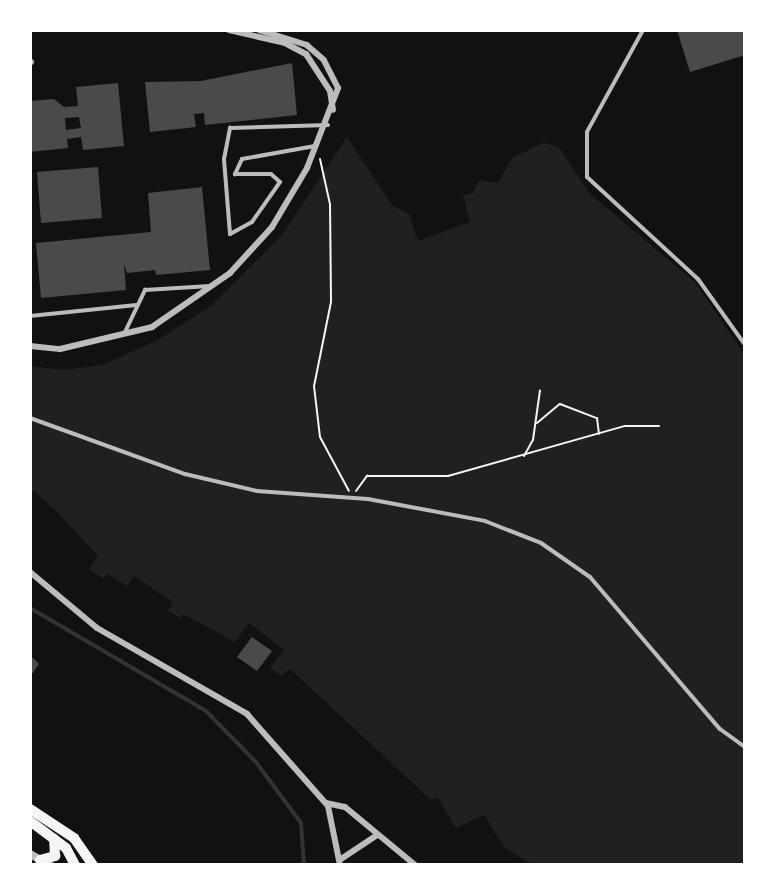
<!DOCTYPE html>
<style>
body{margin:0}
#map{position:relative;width:775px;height:895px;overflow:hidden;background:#111;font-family:"Golos Text",sans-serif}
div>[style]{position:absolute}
.green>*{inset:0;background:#202020}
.stream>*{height:4px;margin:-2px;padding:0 2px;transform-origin:2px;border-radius:2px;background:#333}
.building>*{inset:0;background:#4a4a4a}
.path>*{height:2px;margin:-1px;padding:0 1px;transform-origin:1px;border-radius:1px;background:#f5f5f5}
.service>*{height:4px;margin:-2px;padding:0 2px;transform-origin:2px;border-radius:2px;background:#bcbcbc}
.minor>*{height:6px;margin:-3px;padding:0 3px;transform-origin:3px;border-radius:3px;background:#bcbcbc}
.tertiary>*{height:8px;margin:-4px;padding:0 4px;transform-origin:4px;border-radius:4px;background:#bcbcbc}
.primary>*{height:10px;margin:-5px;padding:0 5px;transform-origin:5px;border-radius:5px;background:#f5f5f5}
span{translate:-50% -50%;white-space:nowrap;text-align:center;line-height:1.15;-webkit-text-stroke:6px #fff;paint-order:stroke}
.frame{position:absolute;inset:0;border:32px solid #fff;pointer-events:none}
</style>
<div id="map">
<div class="green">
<i style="clip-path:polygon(347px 137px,392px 205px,409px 214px,418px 241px,470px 222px,463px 195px,473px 193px,479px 180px,498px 183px,512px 158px,543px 143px,558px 146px,590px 194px,695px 282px,745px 355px,745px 865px,532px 865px,504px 847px,484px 815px,456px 828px,438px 798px,431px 800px,290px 669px,281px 676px,270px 668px,284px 650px,249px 623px,235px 642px,183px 614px,181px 618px,168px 611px,173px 602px,134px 576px,127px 586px,107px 574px,103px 579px,89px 569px,98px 556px,58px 513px,34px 491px,30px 494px,30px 366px,64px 370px,102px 365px,156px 341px,212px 305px,282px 235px)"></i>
</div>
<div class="stream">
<i style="left:30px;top:608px;width:204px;rotate:30.3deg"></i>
<i style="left:206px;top:711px;width:71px;rotate:45.6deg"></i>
<i style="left:256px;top:762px;width:76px;rotate:53.6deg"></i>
<i style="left:301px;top:823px;width:42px;rotate:85.9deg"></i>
</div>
<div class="building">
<i style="clip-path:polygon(677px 30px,745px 30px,745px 55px,690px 72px)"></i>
<i style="clip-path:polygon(292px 63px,297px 115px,205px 125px,204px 113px,194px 114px,196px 127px,150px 132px,145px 82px,201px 81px)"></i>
<i style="clip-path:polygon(evenodd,118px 83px,124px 146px,83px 150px,81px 137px,67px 139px,68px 148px,30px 152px,30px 101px,54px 99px,64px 107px,78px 106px,76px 87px,118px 83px,79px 117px,81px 128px,66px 130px,65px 118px,79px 117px)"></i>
<i style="clip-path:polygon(98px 167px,102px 218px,41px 223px,37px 172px)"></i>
<i style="clip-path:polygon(202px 187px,210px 270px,156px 275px,155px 270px,127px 273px,124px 264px,126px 290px,41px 298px,36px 243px,151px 232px,148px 193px)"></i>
<i style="clip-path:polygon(252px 637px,272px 651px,257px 671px,237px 657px)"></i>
<i style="clip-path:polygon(30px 655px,39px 664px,30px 677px)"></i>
</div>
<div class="path">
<i style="left:320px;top:159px;width:46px;rotate:77.5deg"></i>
<i style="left:330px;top:204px;width:98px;rotate:89.4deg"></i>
<i style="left:331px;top:302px;width:86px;rotate:101.4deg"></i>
<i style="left:314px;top:386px;width:51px;rotate:83.3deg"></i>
<i style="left:320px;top:437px;width:61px;rotate:61.8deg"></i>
<i style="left:537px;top:423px;width:30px;rotate:-40deg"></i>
<i style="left:560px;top:404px;width:40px;rotate:21deg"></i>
<i style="left:597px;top:418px;width:16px;rotate:83deg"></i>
<i style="left:524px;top:456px;width:18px;rotate:-61deg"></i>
<i style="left:533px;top:440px;width:50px;rotate:-82deg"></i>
<i style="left:356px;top:491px;width:19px;rotate:-54deg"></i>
<i style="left:367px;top:476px;width:81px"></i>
<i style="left:448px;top:476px;width:184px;rotate:-15.8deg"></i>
<i style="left:625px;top:426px;width:34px"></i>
</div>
<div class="service">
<i style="left:643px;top:30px;width:116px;rotate:118.8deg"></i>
<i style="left:587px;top:132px;width:45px;rotate:90deg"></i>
<i style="left:587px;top:177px;width:151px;rotate:42.6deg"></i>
<i style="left:698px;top:279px;width:81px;rotate:54.5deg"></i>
<i style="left:315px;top:146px;width:74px;rotate:169.9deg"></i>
<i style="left:242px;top:159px;width:17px;rotate:115deg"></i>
<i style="left:235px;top:174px;width:36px"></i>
<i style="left:271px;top:174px;width:12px;rotate:42deg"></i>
<i style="left:280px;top:182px;width:49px;rotate:125deg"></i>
<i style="left:252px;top:222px;width:25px;rotate:151deg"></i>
<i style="left:230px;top:234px;width:75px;rotate:-94.6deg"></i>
<i style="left:224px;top:159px;width:32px;rotate:-79deg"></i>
<i style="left:230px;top:128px;width:98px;rotate:-1.8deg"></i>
<i style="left:30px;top:316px;width:107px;rotate:-5.9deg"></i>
<i style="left:125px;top:332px;width:47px;rotate:-64.5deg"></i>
<i style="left:145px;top:290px;width:65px;rotate:-3.5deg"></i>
<i style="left:30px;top:418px;width:165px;rotate:19.9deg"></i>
<i style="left:185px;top:474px;width:74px;rotate:13.3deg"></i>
<i style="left:257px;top:491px;width:111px;rotate:4.1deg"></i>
<i style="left:368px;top:499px;width:119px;rotate:10.6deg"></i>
<i style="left:485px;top:521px;width:60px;rotate:21.4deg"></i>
<i style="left:541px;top:543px;width:60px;rotate:34.8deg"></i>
<i style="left:590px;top:577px;width:200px;rotate:49.5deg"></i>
<i style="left:720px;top:729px;width:31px;rotate:36deg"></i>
</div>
<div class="minor">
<i style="left:229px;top:30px;width:57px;rotate:13.1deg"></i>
<i style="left:285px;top:43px;width:24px;rotate:28deg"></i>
<i style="left:306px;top:54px;width:44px;rotate:57deg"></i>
<i style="left:330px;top:91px;width:19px;rotate:81deg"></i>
<i style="left:30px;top:62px;width:1px"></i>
<i style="left:30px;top:346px;width:30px;rotate:6deg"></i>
<i style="left:60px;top:349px;width:95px;rotate:-13.4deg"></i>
<i style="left:152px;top:327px;width:95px;rotate:-34.7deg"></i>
<i style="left:230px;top:273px;width:62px;rotate:-47.6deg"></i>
<i style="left:272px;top:227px;width:69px;rotate:-59.3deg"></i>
<i style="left:307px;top:168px;width:86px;rotate:-68.8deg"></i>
<i style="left:338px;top:88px;width:31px;rotate:-117deg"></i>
<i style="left:324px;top:60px;width:23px;rotate:-139deg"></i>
<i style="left:307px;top:45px;width:50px;rotate:-162.6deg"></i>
<i style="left:30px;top:572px;width:87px;rotate:39.9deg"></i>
<i style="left:97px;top:628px;width:173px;rotate:29.8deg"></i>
<i style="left:247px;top:714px;width:123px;rotate:48.6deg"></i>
<i style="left:328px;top:806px;width:60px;rotate:78.5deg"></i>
<i style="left:326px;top:803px;width:19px;rotate:12deg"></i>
<i style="left:345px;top:807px;width:91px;rotate:39.6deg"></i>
<i style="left:341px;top:859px;width:43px;rotate:-33.7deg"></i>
</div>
<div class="tertiary">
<i style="left:30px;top:854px;width:23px;rotate:29deg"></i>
</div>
<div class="primary">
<i style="left:30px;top:809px;width:53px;rotate:33.4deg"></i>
<i style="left:74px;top:838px;width:33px;rotate:55deg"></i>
<i style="left:30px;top:821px;width:45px;rotate:36.9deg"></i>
<i style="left:66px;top:848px;width:19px;rotate:62deg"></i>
<i style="left:40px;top:860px;width:16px;rotate:-15deg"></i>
<i style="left:55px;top:856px;width:17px;rotate:-93deg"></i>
</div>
<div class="frame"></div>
</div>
